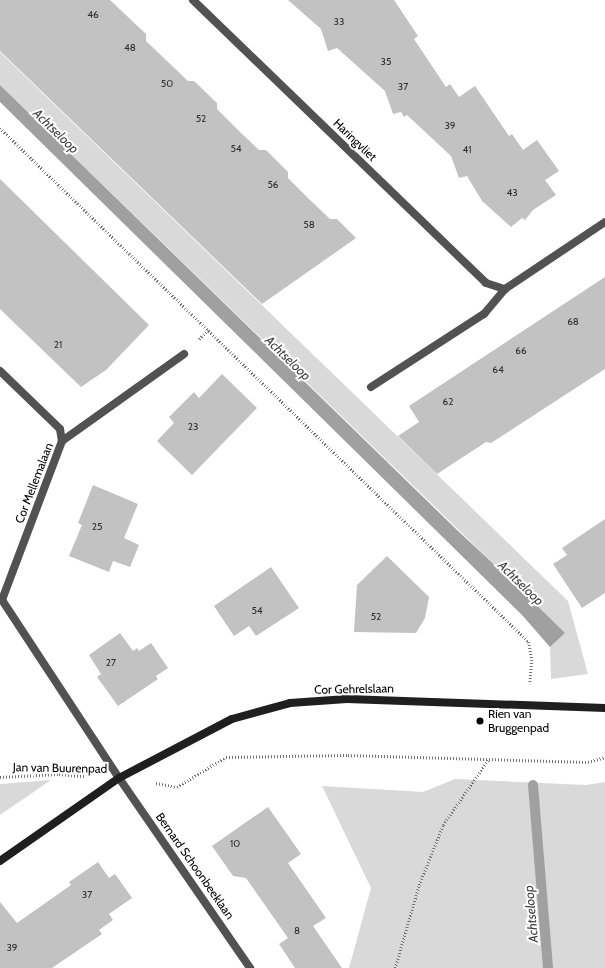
<!DOCTYPE html>
<style>
body{margin:0}
#map{position:relative;width:605px;height:968px;overflow:hidden;background:#fff;font-family:Cabin,sans-serif}
div>[style]{position:absolute}
.green>*{inset:0;background:#d9d9d9}
.water>*{inset:0;background:#a0a0a0}
.stream>*{height:10px;margin:-5px;padding:0 5px;transform-origin:5px;border-radius:5px;background:#a0a0a0}
.building>*{inset:0;background:#c2c2c2}
.path>*{height:2.5px;margin-top:-1.25px;transform-origin:0;background:repeating-linear-gradient(90deg,#747474 0 1px,transparent 0 3px)}
.lane>*{height:8px;margin:-4px;padding:0 4px;transform-origin:4px;border-radius:4px;background:#525252}
.street>*{height:8px;margin:-4px;padding:0 4px;transform-origin:4px;border-radius:4px;background:#525252}
.secondary>*{height:8px;margin:-4px;padding:0 4px;transform-origin:4px;border-radius:4px;background:#1f1f1f}
.dots>*{width:11px;height:11px;translate:-50% -50%;box-sizing:border-box;border:2px solid #fff;border-radius:50%}
span{translate:-50% -50%;white-space:nowrap;text-align:center;line-height:1.15;-webkit-text-stroke:4px #fff;paint-order:stroke}
.number-label{font-size:10px;color:#303030}
.number-label span{-webkit-text-stroke-width:0}
.street-label{font-size:12px;color:#000}
.poi-label{font-size:12px;color:#000}
.left{translate:0 -50%;text-align:left}
.water-label{font-size:13px;color:#414141;font-style:italic}
</style>
<div id="map">
<div class="green">
<i style="clip-path:polygon(0 52px,568px 601px,588px 674px,551px 679px,550px 647px,565px 633px,0 85px)"></i>
<i style="clip-path:polygon(455px 779px,586px 785px,605px 782px,605px 968px,349px 968px,371px 888px,322px 786px,423px 792px)"></i>
<i style="clip-path:polygon(51px 780px,0 815px,0 784px)"></i>
</div>
<div class="water">
<i style="clip-path:polygon(0 85px,457px 530px,513px 582px,565px 633px,550px 647px,522px 615px,0 102px)"></i>
</div>
<div class="stream">
<i style="left:533px;top:785px;width:184px;rotate:85.3deg"></i>
</div>
<div class="building">
<i style="clip-path:polygon(0 0,110px 0,146px 34px,146px 41px,188px 81px,194px 81px,217px 103px,217px 109px,238px 130px,259px 150px,266px 150px,288px 172px,288px 178px,309px 199px,330px 219px,337px 219px,356px 238px,262px 304px,0 51px)"></i>
<i style="clip-path:polygon(288px 0,394px 0,418px 36px,414px 39px,446px 87px,450px 84px,459px 97px,475px 86px,509px 136px,512px 134px,523px 150px,537px 140px,559px 171px,545px 180px,556px 195px,533px 210px,525px 220px,522px 218px,511px 227px,482px 201px,467px 176px,459px 178px,451px 156px,407px 115px,404px 117px,401px 112px,393px 114px,385px 91px,337px 48px,328px 51px,321px 29px)"></i>
<i style="clip-path:polygon(0 179px,149px 325px,106px 370px,81px 387px,0 309px)"></i>
<i style="clip-path:polygon(605px 277px,605px 369px,491px 443px,486px 442px,437px 474px,398px 436px,419px 422px,409px 406px)"></i>
<i style="clip-path:polygon(222px 374px,257px 408px,192px 475px,157px 441px,174px 423px,169px 417px,194px 392px,199px 398px)"></i>
<i style="clip-path:polygon(93px 485px,138px 504px,124px 538px,139px 545px,130px 567px,113px 561px,109px 572px,69px 556px,82px 525px,78px 523px)"></i>
<i style="clip-path:polygon(605px 519px,605px 593px,582px 608px,553px 564px,567px 555px,562px 548px)"></i>
<i style="clip-path:polygon(387px 556px,429px 597px,425px 618px,416px 633px,354px 632px,357px 585px)"></i>
<i style="clip-path:polygon(271px 567px,299px 608px,256px 636px,249px 626px,234px 636px,214px 606px)"></i>
<i style="clip-path:polygon(120px 633px,133px 651px,137px 648px,139px 651px,151px 643px,168px 668px,156px 676px,158px 679px,118px 706px,97px 677px,101px 674px,89px 655px)"></i>
<i style="clip-path:polygon(268px 807px,301px 854px,288px 863px,326px 918px,313px 926px,342px 968px,295px 968px,279px 944px,288px 938px,246px 878px,233px 876px,212px 846px)"></i>
<i style="clip-path:polygon(98px 862px,109px 878px,115px 874px,132px 898px,109px 914px,113px 920px,99px 930px,102px 934px,52px 968px,0 968px,0 902px,17px 923px,71px 885px,69px 882px)"></i>
</div>
<div class="path">
<i style="left:0;top:128px;width:738px;rotate:44.18deg"></i>
<i style="left:529px;top:642px;width:18px;rotate:81deg"></i>
<i style="left:532px;top:660px;width:24px;rotate:95deg"></i>
<i style="left:199px;top:339px;width:13px;rotate:-45deg"></i>
<i style="left:0;top:777px;width:59px;rotate:-2.9deg"></i>
<i style="left:59px;top:774px;width:25px;rotate:5deg"></i>
<i style="left:156px;top:783px;width:21px;rotate:11deg"></i>
<i style="left:177px;top:787px;width:57px;rotate:-31.5deg"></i>
<i style="left:226px;top:757px;width:122px;rotate:-0.9deg"></i>
<i style="left:348px;top:755px;width:240px;rotate:1.7deg"></i>
<i style="left:588px;top:762px;width:18px;rotate:-16deg"></i>
<i style="left:395px;top:968px;width:86px;rotate:-73.9deg"></i>
<i style="left:419px;top:885px;width:65px;rotate:-68.2deg"></i>
<i style="left:443px;top:825px;width:79px;rotate:-55.3deg"></i>
</div>
<div class="lane">
<i style="left:371px;top:387px;width:135px;rotate:-32.9deg"></i>
<i style="left:484px;top:314px;width:33px;rotate:-50deg"></i>
<i style="left:62px;top:441px;width:150px;rotate:-35.5deg"></i>
</div>
<div class="street">
<i style="left:193px;top:0;width:407px;rotate:44deg"></i>
<i style="left:486px;top:283px;width:20px;rotate:18deg"></i>
<i style="left:505px;top:289px;width:120px;rotate:-33.8deg"></i>
<i style="left:0;top:371px;width:83px;rotate:44deg"></i>
<i style="left:60px;top:429px;width:12px;rotate:81deg"></i>
<i style="left:62px;top:441px;width:170px;rotate:110.7deg"></i>
<i style="left:2px;top:600px;width:2px;rotate:180deg"></i>
<i style="left:2px;top:600px;width:213px;rotate:56.7deg"></i>
<i style="left:119px;top:778px;width:231px;rotate:55.4deg"></i>
</div>
<div class="secondary">
<i style="left:0;top:861px;width:145px;rotate:-34.9deg"></i>
<i style="left:119px;top:778px;width:127px;rotate:-27.6deg"></i>
<i style="left:232px;top:719px;width:60px;rotate:-15.4deg"></i>
<i style="left:290px;top:703px;width:57px;rotate:-4deg"></i>
<i style="left:347px;top:699px;width:258px;rotate:2deg"></i>
</div>
<div class="dots">
<i style="left:480px;top:721px;background:#000"></i>
</div>
<div class="number-label">
<span style="left:93px;top:15px">46</span>
<span style="left:339px;top:22px">33</span>
<span style="left:130px;top:48px">48</span>
<span style="left:386px;top:62px">35</span>
<span style="left:167px;top:84px">50</span>
<span style="left:403px;top:87px">37</span>
<span style="left:201px;top:119px">52</span>
<span style="left:450px;top:126px">39</span>
<span style="left:236px;top:149px">54</span>
<span style="left:467px;top:150px">41</span>
<span style="left:273px;top:185px">56</span>
<span style="left:512px;top:193px">43</span>
<span style="left:309px;top:225px">58</span>
<span style="left:573px;top:322px">68</span>
<span style="left:58px;top:345px">21</span>
<span style="left:521px;top:351px">66</span>
<span style="left:498px;top:370px">64</span>
<span style="left:448px;top:402px">62</span>
<span style="left:193px;top:427px">23</span>
<span style="left:97px;top:527px">25</span>
<span style="left:257px;top:611px">54</span>
<span style="left:376px;top:617px">52</span>
<span style="left:111px;top:663px">27</span>
<span style="left:235px;top:844px">10</span>
<span style="left:87px;top:895px">37</span>
<span style="left:297px;top:931px">8</span>
<span style="left:12px;top:948px">39</span>
</div>
<div class="street-label">
<span style="left:355px;top:140px;rotate:44deg">Haringvliet</span>
<span style="left:34px;top:483px;rotate:-69deg">Cor Mellemalaan</span>
<span style="left:354px;top:689px;rotate:-1deg">Cor Gehrelslaan</span>
<span style="left:60px;top:768px;rotate:1deg">Jan van Buurenpad</span>
<span style="left:195px;top:866px;rotate:55deg">Bernard Schoonbeeklaan</span>
</div>
<div class="poi-label">
<span class="left" style="left:488px;top:721px">Rien van<br>Bruggenpad</span>
</div>
<div class="water-label">
<span style="left:56px;top:131px;rotate:44deg">Achtseloop</span>
<span style="left:288px;top:358px;rotate:44deg">Achtseloop</span>
<span style="left:521px;top:583px;rotate:44deg">Achtseloop</span>
<span style="left:531px;top:914px;rotate:-95deg">Achtseloop</span>
</div>
</div>
